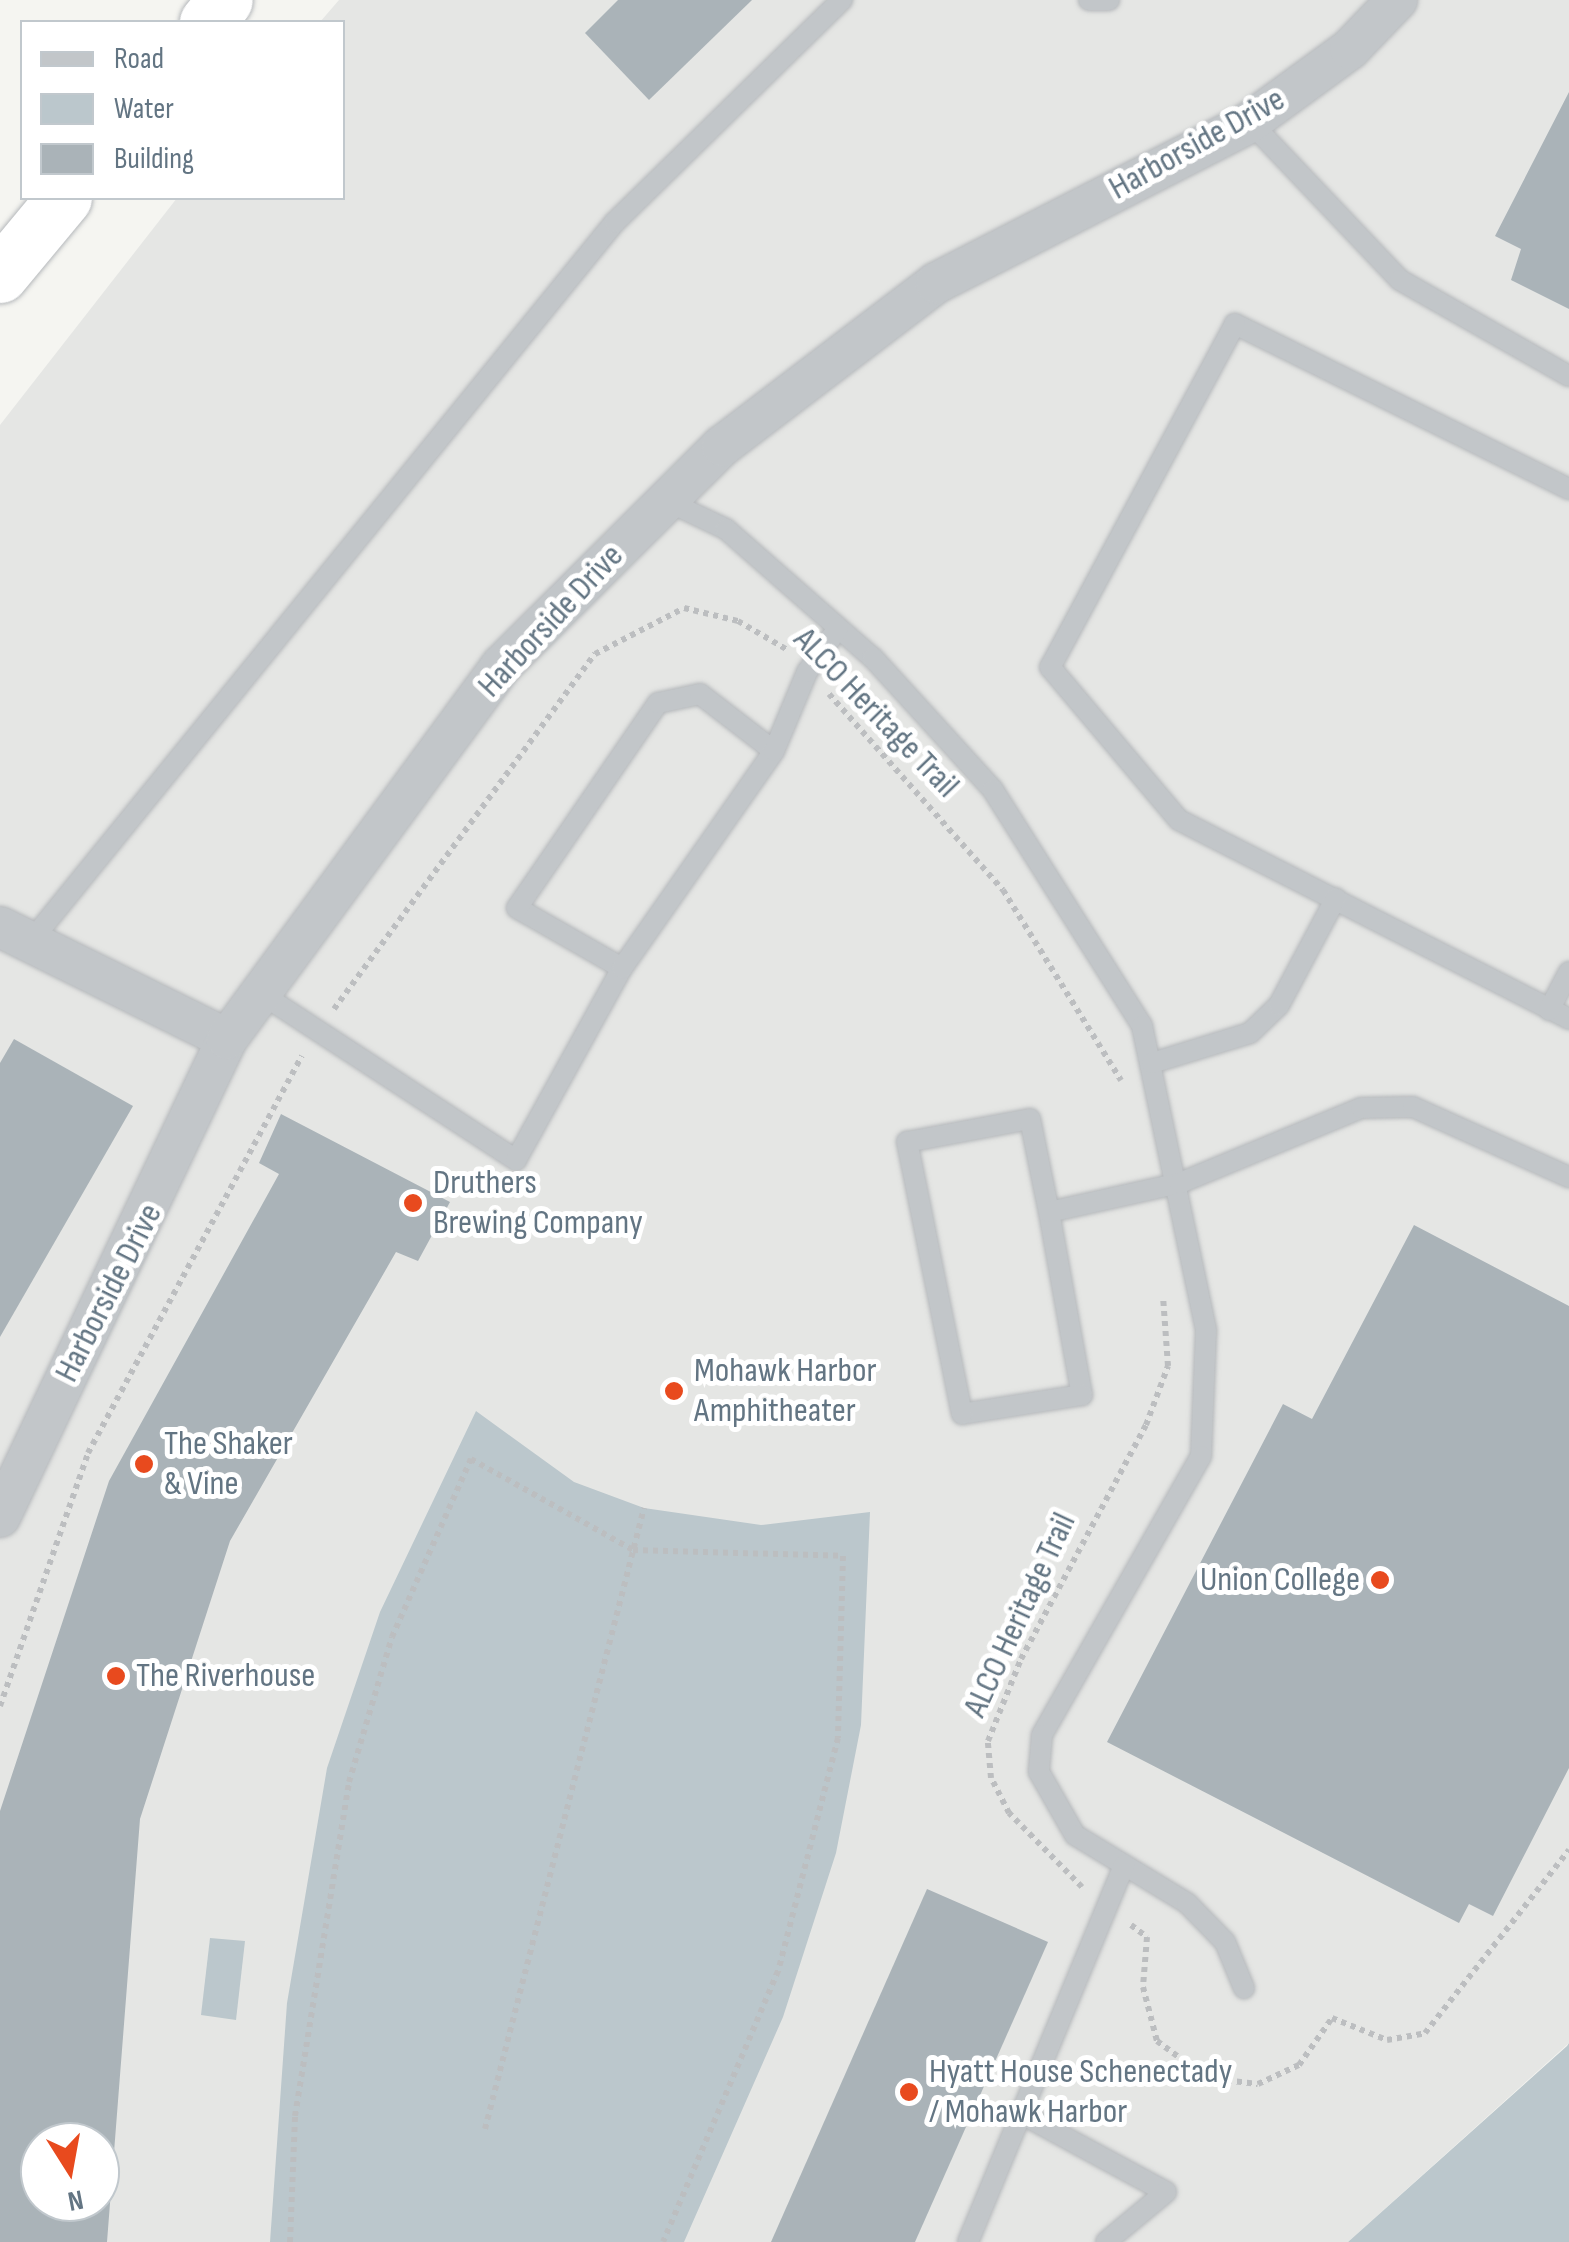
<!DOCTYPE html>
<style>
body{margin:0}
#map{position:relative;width:1569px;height:2242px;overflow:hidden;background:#f5f5f1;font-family:"Sofia Sans Condensed",sans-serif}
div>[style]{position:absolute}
.built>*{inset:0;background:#e5e6e4}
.water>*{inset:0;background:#bbc7cc}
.building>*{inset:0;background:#aab3b8}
.path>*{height:6px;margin-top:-3px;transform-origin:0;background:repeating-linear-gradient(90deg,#bcbec0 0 5px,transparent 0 10px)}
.roads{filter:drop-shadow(0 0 2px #b5b8bb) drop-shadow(0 0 2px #b5b8bb)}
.service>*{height:20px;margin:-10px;padding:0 10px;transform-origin:10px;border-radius:10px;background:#c2c6c9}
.minor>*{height:40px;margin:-20px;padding:0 20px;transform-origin:20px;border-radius:20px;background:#c2c6c9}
.trunk>*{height:55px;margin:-27.5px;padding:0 27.5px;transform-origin:27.5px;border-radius:27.5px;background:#fff}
.dots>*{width:28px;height:28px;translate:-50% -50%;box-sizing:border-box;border:5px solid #fff;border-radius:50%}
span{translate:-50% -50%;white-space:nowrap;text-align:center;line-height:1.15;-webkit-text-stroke:10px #fff;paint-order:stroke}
.street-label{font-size:35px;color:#637583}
.poi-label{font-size:35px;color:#637583}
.left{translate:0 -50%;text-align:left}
.right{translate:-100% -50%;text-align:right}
.legend{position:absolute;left:20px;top:20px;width:325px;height:180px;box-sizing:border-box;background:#fff;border:2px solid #c1c8cd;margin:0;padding:12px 18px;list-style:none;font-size:30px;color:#637583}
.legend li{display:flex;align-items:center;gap:20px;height:50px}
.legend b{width:50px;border:2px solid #c1c8cd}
.north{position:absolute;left:20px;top:2122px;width:100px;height:100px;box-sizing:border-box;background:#fff;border:2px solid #c1c8cd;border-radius:50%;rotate:169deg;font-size:28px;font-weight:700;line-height:40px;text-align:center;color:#637583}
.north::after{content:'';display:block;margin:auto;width:35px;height:45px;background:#e84a1e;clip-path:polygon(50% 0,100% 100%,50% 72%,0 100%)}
</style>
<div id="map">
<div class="built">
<i style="clip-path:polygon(evenodd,339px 0,1569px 0,1569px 2043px,1348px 2242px,0 2242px,0 425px,177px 198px,342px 198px,342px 22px,320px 22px,339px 0,40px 2142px,100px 2142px,100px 2202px,40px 2202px,40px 2142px)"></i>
</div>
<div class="water">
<i style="clip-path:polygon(476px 1411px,574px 1482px,644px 1508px,761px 1525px,870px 1512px,861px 1725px,836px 1853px,783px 2017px,684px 2242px,270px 2242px,287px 2003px,327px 1768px,380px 1612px)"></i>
<i style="clip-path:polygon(210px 1938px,245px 1941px,236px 2020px,201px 2015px)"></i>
<i style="clip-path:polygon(1569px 2043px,1569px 2242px,1348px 2242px,1567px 2046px)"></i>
</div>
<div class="building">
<i style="clip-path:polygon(618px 0,752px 0,649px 100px,585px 33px)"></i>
<i style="clip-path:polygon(1569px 92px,1569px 309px,1511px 280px,1521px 249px,1495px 236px)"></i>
<i style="clip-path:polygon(14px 1039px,133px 1106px,0 1337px,0 1063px)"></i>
<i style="clip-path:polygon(evenodd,281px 1114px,450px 1202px,418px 1261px,396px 1252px,230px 1541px,140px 1819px,107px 2242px,0 2242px,0 1811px,109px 1481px,279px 1174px,259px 1163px,281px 1114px,40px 2142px,100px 2142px,100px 2202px,40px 2202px,40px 2142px)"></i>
<i style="clip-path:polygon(1414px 1225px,1569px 1306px,1569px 1768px,1493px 1916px,1469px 1904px,1459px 1923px,1107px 1742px,1283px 1404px,1312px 1419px)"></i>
<i style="clip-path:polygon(927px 1889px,1048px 1942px,915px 2242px,771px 2242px)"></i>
</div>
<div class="path">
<i style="left:829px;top:694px;width:262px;rotate:48.4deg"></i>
<i style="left:1003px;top:890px;width:224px;rotate:58.2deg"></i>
<i style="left:334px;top:1009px;width:441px;rotate:-53.7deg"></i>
<i style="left:595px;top:654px;width:100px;rotate:-27.3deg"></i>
<i style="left:684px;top:608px;width:56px;rotate:13.5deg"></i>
<i style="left:738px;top:621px;width:56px;rotate:30.3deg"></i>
<i style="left:0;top:1706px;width:268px;rotate:-70.8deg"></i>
<i style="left:88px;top:1453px;width:451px;rotate:-61.7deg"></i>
<i style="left:1082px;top:1887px;width:104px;rotate:-134.6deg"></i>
<i style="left:1009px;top:1813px;width:39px;rotate:-117deg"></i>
<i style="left:991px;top:1778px;width:37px;rotate:-95deg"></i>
<i style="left:988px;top:1741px;width:88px;rotate:-68.1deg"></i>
<i style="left:1021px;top:1659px;width:265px;rotate:-61.9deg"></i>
<i style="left:1146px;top:1425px;width:63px;rotate:-69.6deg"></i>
<i style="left:1168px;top:1366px;width:69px;rotate:-94.1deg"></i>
<i style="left:1131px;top:1925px;width:20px;rotate:37deg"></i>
<i style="left:1147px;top:1937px;width:50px;rotate:94.6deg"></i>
<i style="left:1143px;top:1987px;width:56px;rotate:75.5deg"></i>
<i style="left:1157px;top:2041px;width:62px;rotate:36.5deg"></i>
<i style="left:1207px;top:2078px;width:51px;rotate:6.7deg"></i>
<i style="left:1258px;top:2084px;width:45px;rotate:-24.9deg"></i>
<i style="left:1299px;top:2065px;width:57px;rotate:-54.9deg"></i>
<i style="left:1332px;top:2018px;width:59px;rotate:21.8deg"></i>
<i style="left:1387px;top:2040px;width:39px;rotate:-10deg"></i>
<i style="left:1425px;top:2033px;width:233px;rotate:-51.8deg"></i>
<i style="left:485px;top:2129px;width:641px;rotate:-75.64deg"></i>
<i style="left:290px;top:2242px;width:126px;rotate:-87.7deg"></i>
<i style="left:295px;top:2116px;width:338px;rotate:-80.8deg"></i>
<i style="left:349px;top:1782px;width:151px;rotate:-73.5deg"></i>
<i style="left:392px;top:1637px;width:195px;rotate:-66.1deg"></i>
<i style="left:471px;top:1459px;width:186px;rotate:29.3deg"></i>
<i style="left:633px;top:1550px;width:210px;rotate:1.6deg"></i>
<i style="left:843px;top:1556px;width:182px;rotate:91.6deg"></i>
<i style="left:838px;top:1738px;width:241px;rotate:104.4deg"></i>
<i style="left:778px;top:1971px;width:294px;rotate:113deg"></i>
</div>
<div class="roads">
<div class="service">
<i style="left:1089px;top:0;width:20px"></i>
<i style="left:1250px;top:122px;width:218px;rotate:46.5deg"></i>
<i style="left:1400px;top:280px;width:194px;rotate:29.6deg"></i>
<i style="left:1569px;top:489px;width:373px;rotate:-153.7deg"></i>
<i style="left:1235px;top:324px;width:390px;rotate:118.3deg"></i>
<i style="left:1050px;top:667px;width:200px;rotate:49.9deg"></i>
<i style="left:1179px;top:820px;width:438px;rotate:27deg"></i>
<i style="left:667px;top:501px;width:65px;rotate:25.4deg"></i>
<i style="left:726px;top:529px;width:196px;rotate:41.3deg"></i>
<i style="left:873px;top:658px;width:178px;rotate:47.7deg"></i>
<i style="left:993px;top:790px;width:279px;rotate:57.7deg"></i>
<i style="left:1142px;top:1026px;width:312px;rotate:78.1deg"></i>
<i style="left:1206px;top:1331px;width:125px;rotate:92.3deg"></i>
<i style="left:1201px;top:1456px;width:321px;rotate:119.7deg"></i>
<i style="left:1042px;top:1735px;width:37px;rotate:95deg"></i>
<i style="left:1039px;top:1772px;width:73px;rotate:60.3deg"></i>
<i style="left:1075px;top:1835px;width:131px;rotate:31.3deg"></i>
<i style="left:1187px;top:1903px;width:54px;rotate:45.7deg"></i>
<i style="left:1225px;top:1942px;width:50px;rotate:67.6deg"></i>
<i style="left:31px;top:941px;width:926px;rotate:-50.92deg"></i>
<i style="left:615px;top:222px;width:318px;rotate:-44.4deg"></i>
<i style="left:622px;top:968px;width:121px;rotate:-150.3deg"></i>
<i style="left:517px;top:908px;width:249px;rotate:-55.5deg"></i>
<i style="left:658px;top:703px;width:43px;rotate:-12.1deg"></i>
<i style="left:700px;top:694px;width:93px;rotate:37.6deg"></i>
<i style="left:260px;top:993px;width:306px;rotate:33.1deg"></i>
<i style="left:516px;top:1160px;width:219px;rotate:-61.1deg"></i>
<i style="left:622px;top:968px;width:265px;rotate:-55deg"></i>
<i style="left:774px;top:751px;width:86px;rotate:-67.3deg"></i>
<i style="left:807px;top:672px;width:54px;rotate:-54.8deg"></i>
<i style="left:1549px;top:1010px;width:43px;rotate:-62.2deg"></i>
<i style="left:1152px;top:1063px;width:102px;rotate:-17deg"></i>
<i style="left:1250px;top:1033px;width:40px;rotate:-44deg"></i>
<i style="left:1279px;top:1005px;width:121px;rotate:-62deg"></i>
<i style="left:1049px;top:1212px;width:186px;rotate:79.8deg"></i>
<i style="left:1082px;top:1395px;width:121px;rotate:171deg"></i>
<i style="left:962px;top:1414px;width:278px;rotate:-101.4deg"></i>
<i style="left:907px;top:1142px;width:125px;rotate:-10.6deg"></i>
<i style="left:1030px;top:1119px;width:95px;rotate:78.5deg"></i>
<i style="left:1049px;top:1212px;width:134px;rotate:-12.5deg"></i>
<i style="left:1180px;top:1183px;width:196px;rotate:-22.5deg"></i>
<i style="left:1361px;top:1108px;width:52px;rotate:-1.1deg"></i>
<i style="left:1413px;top:1107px;width:171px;rotate:24.2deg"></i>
<i style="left:1018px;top:2112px;width:168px;rotate:28.4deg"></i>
<i style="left:1166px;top:2192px;width:78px;rotate:140.2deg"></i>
<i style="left:968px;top:2242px;width:408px;rotate:-67.5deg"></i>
</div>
<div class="minor">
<i style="left:0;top:927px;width:253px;rotate:26.3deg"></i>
<i style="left:0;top:1517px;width:529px;rotate:-64.6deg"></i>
<i style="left:227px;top:1039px;width:463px;rotate:-53.7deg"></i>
<i style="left:501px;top:666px;width:312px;rotate:-44.9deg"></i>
<i style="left:722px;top:446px;width:269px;rotate:-37.3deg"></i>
<i style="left:936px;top:283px;width:353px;rotate:-27.1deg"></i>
<i style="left:1250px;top:122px;width:124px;rotate:-36.1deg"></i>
<i style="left:1350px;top:49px;width:68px;rotate:-46.2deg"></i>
</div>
<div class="trunk">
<i style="left:207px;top:22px;width:28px;rotate:-51deg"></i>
<i style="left:0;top:275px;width:100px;rotate:-50.3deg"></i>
</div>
</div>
<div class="dots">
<i style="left:413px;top:1203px;background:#e84a1e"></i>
<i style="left:674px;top:1391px;background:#e84a1e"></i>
<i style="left:144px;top:1464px;background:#e84a1e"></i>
<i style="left:1380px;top:1580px;background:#e84a1e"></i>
<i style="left:116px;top:1676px;background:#e84a1e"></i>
<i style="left:909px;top:2092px;background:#e84a1e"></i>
</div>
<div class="street-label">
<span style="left:1197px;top:144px;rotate:-29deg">Harborside Drive</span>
<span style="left:551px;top:621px;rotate:-47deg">Harborside Drive</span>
<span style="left:876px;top:713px;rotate:46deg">ALCO Heritage Trail</span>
<span style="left:109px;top:1293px;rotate:-63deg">Harborside Drive</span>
<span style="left:1020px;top:1615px;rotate:-65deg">ALCO Heritage Trail</span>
</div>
<div class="poi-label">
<span class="left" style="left:433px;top:1203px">Druthers<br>Brewing Company</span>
<span class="left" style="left:694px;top:1391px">Mohawk Harbor<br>Amphitheater</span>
<span class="left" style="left:164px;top:1464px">The Shaker<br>&amp; Vine</span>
<span class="right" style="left:1360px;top:1580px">Union College</span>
<span class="left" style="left:136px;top:1676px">The Riverhouse</span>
<span class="left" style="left:929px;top:2092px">Hyatt House Schenectady<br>/ Mohawk Harbor</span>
</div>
<ul class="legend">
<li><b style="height:12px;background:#c2c6c9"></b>Road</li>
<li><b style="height:28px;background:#bbc7cc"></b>Water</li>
<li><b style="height:28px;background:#aab3b8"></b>Building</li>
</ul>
<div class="north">N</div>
</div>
